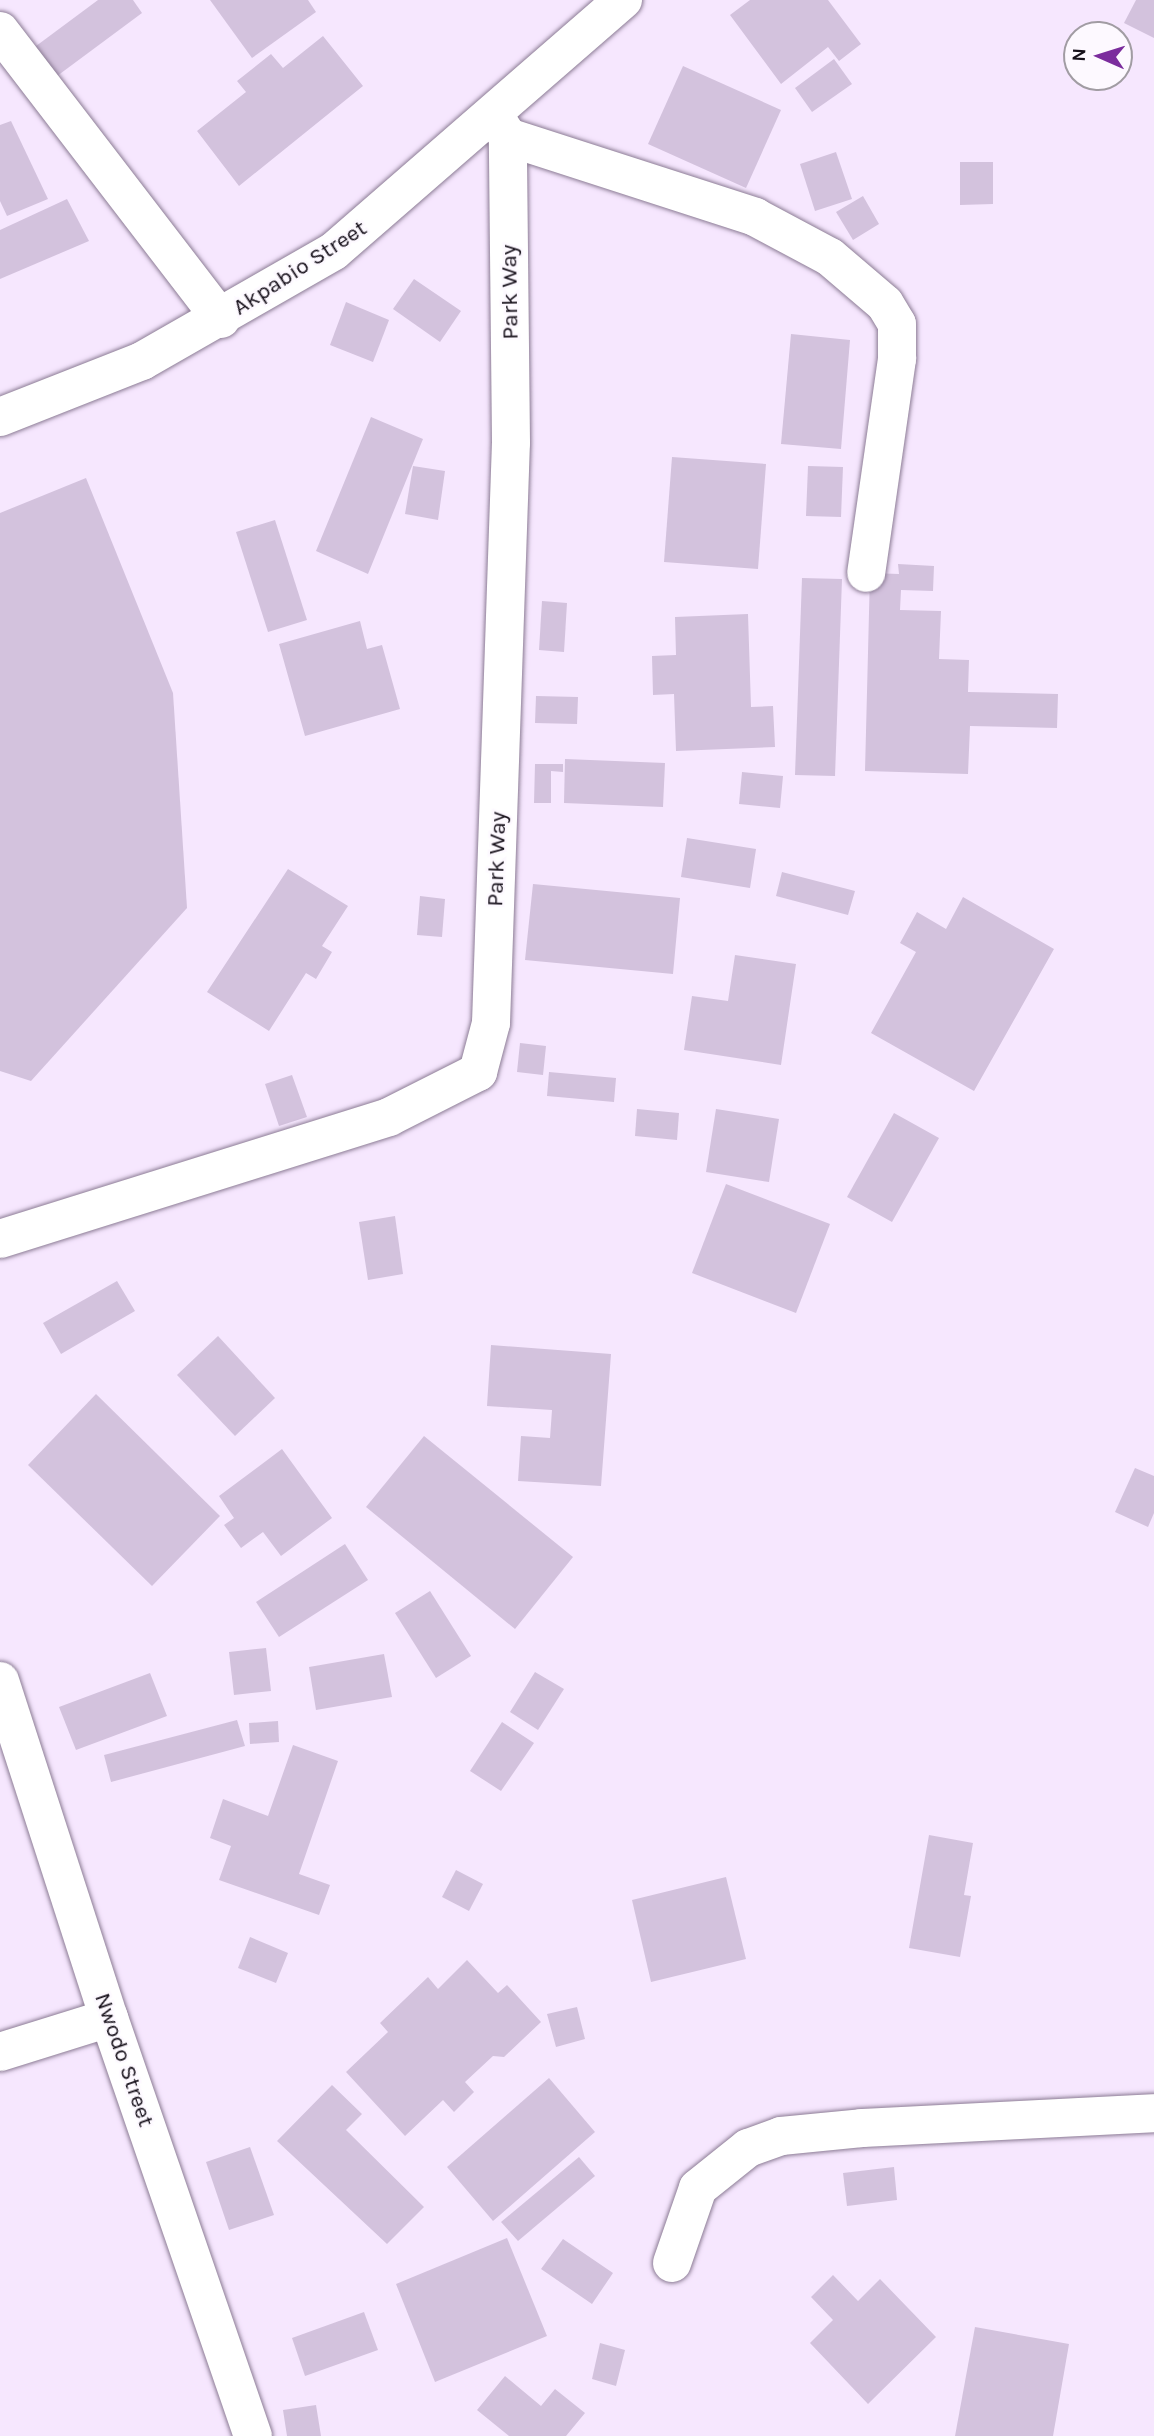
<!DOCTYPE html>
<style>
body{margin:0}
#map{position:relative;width:1154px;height:2436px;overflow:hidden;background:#f6e7fe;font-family:Karla,sans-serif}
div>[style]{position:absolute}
.building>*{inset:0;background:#d3c2dd}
.roads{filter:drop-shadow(0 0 2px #8c7c95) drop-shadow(0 0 2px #8c7c95)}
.minor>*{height:38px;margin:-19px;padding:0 19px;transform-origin:19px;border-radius:19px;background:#fff}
span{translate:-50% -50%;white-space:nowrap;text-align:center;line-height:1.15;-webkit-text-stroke:5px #fdf9ff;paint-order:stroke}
.street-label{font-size:23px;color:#16101a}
.north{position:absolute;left:1063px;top:21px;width:70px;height:70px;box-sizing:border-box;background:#fdf9ff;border:2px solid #a19ca3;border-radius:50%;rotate:273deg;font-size:19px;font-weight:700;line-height:28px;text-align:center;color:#16101a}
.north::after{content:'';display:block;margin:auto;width:24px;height:32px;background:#7b2c9d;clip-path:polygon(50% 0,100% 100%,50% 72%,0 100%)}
</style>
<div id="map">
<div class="building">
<i style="clip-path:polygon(98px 0,133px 0,142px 13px,49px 82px,28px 52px)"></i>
<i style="clip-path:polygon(210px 0,308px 0,316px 12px,252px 58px)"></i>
<i style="clip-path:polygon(750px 0,828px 0,861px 44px,839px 61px,828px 47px,781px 84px,730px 15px)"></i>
<i style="clip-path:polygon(1136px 0,1154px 0,1154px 38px,1124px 23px)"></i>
<i style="clip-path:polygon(323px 36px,363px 86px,239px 186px,197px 131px,246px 92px,237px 81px,271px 54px,283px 68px)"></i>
<i style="clip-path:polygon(834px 59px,852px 84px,812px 112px,795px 88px)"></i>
<i style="clip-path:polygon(683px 66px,781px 110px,746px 188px,648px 144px)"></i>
<i style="clip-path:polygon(11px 121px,48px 199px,7px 216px,0 201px,0 125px)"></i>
<i style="clip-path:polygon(836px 152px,852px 199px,815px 211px,800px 164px)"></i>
<i style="clip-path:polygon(960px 162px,993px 162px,993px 204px,960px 205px)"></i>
<i style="clip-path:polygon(863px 196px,879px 224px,853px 240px,836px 212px)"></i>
<i style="clip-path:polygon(67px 199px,89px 241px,0 279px,0 230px)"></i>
<i style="clip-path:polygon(414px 279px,461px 311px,440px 342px,393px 309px)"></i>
<i style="clip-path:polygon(346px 302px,389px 320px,373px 362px,330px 345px)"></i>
<i style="clip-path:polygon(791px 334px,850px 340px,841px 449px,781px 444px)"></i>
<i style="clip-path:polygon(371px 417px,423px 439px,368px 574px,316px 551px)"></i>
<i style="clip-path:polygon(672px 457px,766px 464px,758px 569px,664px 562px)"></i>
<i style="clip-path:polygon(413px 466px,445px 471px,438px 520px,405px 514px)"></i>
<i style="clip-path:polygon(808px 466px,843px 467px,841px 517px,806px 516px)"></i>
<i style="clip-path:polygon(86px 478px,173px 693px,187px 908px,31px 1081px,0 1071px,0 513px)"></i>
<i style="clip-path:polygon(275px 520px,307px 620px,268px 632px,236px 532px)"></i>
<i style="clip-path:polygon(898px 564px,934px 566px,933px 591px,901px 590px,900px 610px,941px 611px,939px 659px,969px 660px,968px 692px,1058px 694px,1057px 728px,970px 726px,968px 774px,865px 771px,870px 573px,899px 574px)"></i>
<i style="clip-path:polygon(802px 578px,842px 579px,835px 776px,795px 775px)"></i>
<i style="clip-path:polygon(542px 601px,567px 603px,564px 652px,539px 650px)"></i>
<i style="clip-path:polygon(748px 614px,751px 707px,773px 706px,775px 747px,676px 751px,674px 694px,653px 695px,652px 656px,676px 655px,675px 617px)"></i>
<i style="clip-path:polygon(360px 621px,367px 649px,382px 645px,400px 709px,305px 736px,279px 644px)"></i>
<i style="clip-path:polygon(536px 696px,578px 697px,577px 724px,535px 723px)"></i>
<i style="clip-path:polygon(565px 759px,665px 763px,663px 807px,564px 803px)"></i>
<i style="clip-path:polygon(535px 764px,563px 764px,563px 772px,551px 771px,551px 803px,534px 803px)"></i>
<i style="clip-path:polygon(742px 772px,783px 776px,780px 808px,739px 804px)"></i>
<i style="clip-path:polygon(687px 838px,756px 849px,750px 888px,681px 877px)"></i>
<i style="clip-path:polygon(288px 869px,348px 906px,322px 946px,332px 952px,316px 979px,306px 973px,269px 1031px,207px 992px)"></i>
<i style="clip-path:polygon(782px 872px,855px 891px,848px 915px,776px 896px)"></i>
<i style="clip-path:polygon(533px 884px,680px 898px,673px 974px,525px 960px)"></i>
<i style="clip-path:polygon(420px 896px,445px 899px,442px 937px,417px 935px)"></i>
<i style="clip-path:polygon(963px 897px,1054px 949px,974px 1091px,871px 1033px,916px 952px,900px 943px,917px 912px,946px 929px)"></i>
<i style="clip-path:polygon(735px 955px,796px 964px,781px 1065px,684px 1050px,692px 996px,728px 1001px)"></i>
<i style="clip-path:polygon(520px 1043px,546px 1046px,543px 1075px,517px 1072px)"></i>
<i style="clip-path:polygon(549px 1072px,616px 1078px,614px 1102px,547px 1096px)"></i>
<i style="clip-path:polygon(292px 1075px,307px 1117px,279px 1126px,265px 1084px)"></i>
<i style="clip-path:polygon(637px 1109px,679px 1113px,677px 1140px,635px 1136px)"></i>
<i style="clip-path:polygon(716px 1109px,779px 1119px,769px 1182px,706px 1172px)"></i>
<i style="clip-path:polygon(894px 1113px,939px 1138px,892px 1222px,847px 1197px)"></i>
<i style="clip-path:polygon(726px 1184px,830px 1224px,796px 1313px,692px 1273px)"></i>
<i style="clip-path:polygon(395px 1216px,403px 1274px,368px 1280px,359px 1222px)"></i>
<i style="clip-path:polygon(117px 1281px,135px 1311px,61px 1354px,43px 1323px)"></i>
<i style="clip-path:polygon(218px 1336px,275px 1398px,235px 1436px,177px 1375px)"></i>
<i style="clip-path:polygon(491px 1345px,611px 1354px,601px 1486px,518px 1481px,521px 1436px,550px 1438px,552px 1410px,487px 1406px)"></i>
<i style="clip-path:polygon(96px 1394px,220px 1516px,152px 1586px,28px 1465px)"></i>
<i style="clip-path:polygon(424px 1436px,573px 1557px,515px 1629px,366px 1507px)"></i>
<i style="clip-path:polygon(282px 1449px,332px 1518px,281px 1556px,263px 1532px,241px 1548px,224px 1525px,234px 1518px,219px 1496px)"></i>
<i style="clip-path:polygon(1135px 1468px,1154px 1476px,1154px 1513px,1148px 1527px,1115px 1512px)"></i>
<i style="clip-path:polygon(345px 1544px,368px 1580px,279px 1637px,256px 1602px)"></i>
<i style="clip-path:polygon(430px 1591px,471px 1656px,436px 1678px,395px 1613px)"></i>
<i style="clip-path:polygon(266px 1648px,271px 1691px,234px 1695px,229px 1652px)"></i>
<i style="clip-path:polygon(384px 1654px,392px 1697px,316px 1710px,309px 1667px)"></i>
<i style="clip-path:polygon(535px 1672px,564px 1689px,538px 1730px,510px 1712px)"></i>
<i style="clip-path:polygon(150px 1673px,167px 1716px,76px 1750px,59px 1707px)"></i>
<i style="clip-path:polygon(237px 1720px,245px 1746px,111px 1782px,104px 1755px)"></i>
<i style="clip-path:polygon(278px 1721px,279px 1742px,250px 1744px,249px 1723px)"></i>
<i style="clip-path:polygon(502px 1722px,534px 1743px,501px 1791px,470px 1771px)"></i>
<i style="clip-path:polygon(293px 1745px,338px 1761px,299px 1874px,330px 1885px,319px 1915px,219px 1880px,231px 1846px,210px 1838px,223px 1799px,268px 1816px)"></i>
<i style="clip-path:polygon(929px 1835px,973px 1843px,964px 1895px,971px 1896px,960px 1957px,909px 1948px)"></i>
<i style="clip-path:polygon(456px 1870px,483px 1884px,469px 1911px,442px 1897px)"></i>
<i style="clip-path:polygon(726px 1877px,746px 1959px,651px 1982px,632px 1900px)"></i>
<i style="clip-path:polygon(250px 1937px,288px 1953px,276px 1983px,238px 1968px)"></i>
<i style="clip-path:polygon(467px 1960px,498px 1993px,507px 1985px,541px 2022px,504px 2057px,493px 2056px,465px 2082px,474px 2092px,454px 2112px,443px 2100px,405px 2136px,346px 2072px,388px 2032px,380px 2023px,428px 1977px,438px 1989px)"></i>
<i style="clip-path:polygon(577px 2007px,585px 2039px,556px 2047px,547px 2014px)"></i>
<i style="clip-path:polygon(549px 2078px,595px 2132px,493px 2221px,447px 2167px)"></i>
<i style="clip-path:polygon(332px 2085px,362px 2114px,346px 2130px,424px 2207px,387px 2244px,277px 2141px)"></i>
<i style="clip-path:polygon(250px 2147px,274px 2215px,229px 2230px,206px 2162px)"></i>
<i style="clip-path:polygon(579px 2157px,595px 2176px,518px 2241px,501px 2222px)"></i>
<i style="clip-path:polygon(894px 2167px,897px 2200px,847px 2206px,843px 2173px)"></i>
<i style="clip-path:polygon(507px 2238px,547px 2336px,435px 2382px,396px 2284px)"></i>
<i style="clip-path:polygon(563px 2239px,613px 2273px,592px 2304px,541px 2269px)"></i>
<i style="clip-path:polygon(833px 2275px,858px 2301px,880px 2279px,936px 2337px,868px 2404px,810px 2343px,833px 2320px,811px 2297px)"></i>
<i style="clip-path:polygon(364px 2312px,378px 2350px,305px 2376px,292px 2338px)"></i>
<i style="clip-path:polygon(975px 2327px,1069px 2344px,1053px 2436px,955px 2436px)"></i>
<i style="clip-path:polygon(600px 2343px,625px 2350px,616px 2386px,592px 2379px)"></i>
<i style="clip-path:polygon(505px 2376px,541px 2406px,555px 2389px,585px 2413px,566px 2436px,509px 2436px,477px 2410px)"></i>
<i style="clip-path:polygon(316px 2405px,321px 2436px,287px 2436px,283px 2410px)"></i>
</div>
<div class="roads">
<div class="minor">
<i style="left:0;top:31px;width:363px;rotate:52.5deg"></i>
<i style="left:495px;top:117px;width:24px;rotate:57deg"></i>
<i style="left:508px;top:137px;width:260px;rotate:17.9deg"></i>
<i style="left:755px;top:217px;width:85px;rotate:28.1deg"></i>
<i style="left:830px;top:257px;width:72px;rotate:40.5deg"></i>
<i style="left:885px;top:304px;width:23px;rotate:59deg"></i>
<i style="left:897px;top:324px;width:35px;rotate:90deg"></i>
<i style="left:897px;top:359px;width:216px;rotate:98.2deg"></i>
<i style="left:0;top:417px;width:153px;rotate:-21.5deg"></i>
<i style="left:142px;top:361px;width:221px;rotate:-29.8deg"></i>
<i style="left:334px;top:251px;width:383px;rotate:-41deg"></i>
<i style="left:0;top:1239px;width:408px;rotate:-17.4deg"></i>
<i style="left:389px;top:1117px;width:100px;rotate:-26.8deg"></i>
<i style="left:478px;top:1072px;width:51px;rotate:-75.1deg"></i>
<i style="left:491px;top:1023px;width:580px;rotate:-88.03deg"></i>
<i style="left:511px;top:443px;width:306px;rotate:-90.6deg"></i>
<i style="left:0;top:1681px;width:354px;rotate:72.1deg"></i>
<i style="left:109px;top:2018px;width:442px;rotate:71deg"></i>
<i style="left:0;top:2052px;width:114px;rotate:-17.3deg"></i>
<i style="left:672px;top:2263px;width:79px;rotate:-70.9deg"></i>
<i style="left:698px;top:2188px;width:64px;rotate:-38.7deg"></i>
<i style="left:748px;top:2148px;width:35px;rotate:-20deg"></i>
<i style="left:781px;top:2136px;width:81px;rotate:-5.6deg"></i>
<i style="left:862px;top:2128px;width:292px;rotate:-2.9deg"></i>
</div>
</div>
<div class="street-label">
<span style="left:300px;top:268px;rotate:-33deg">Akpabio Street</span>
<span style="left:510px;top:292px;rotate:-91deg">Park Way</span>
<span style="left:497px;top:859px;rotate:-88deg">Park Way</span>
<span style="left:124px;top:2060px;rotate:71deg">Nwodo Street</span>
</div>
<div class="north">N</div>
</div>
